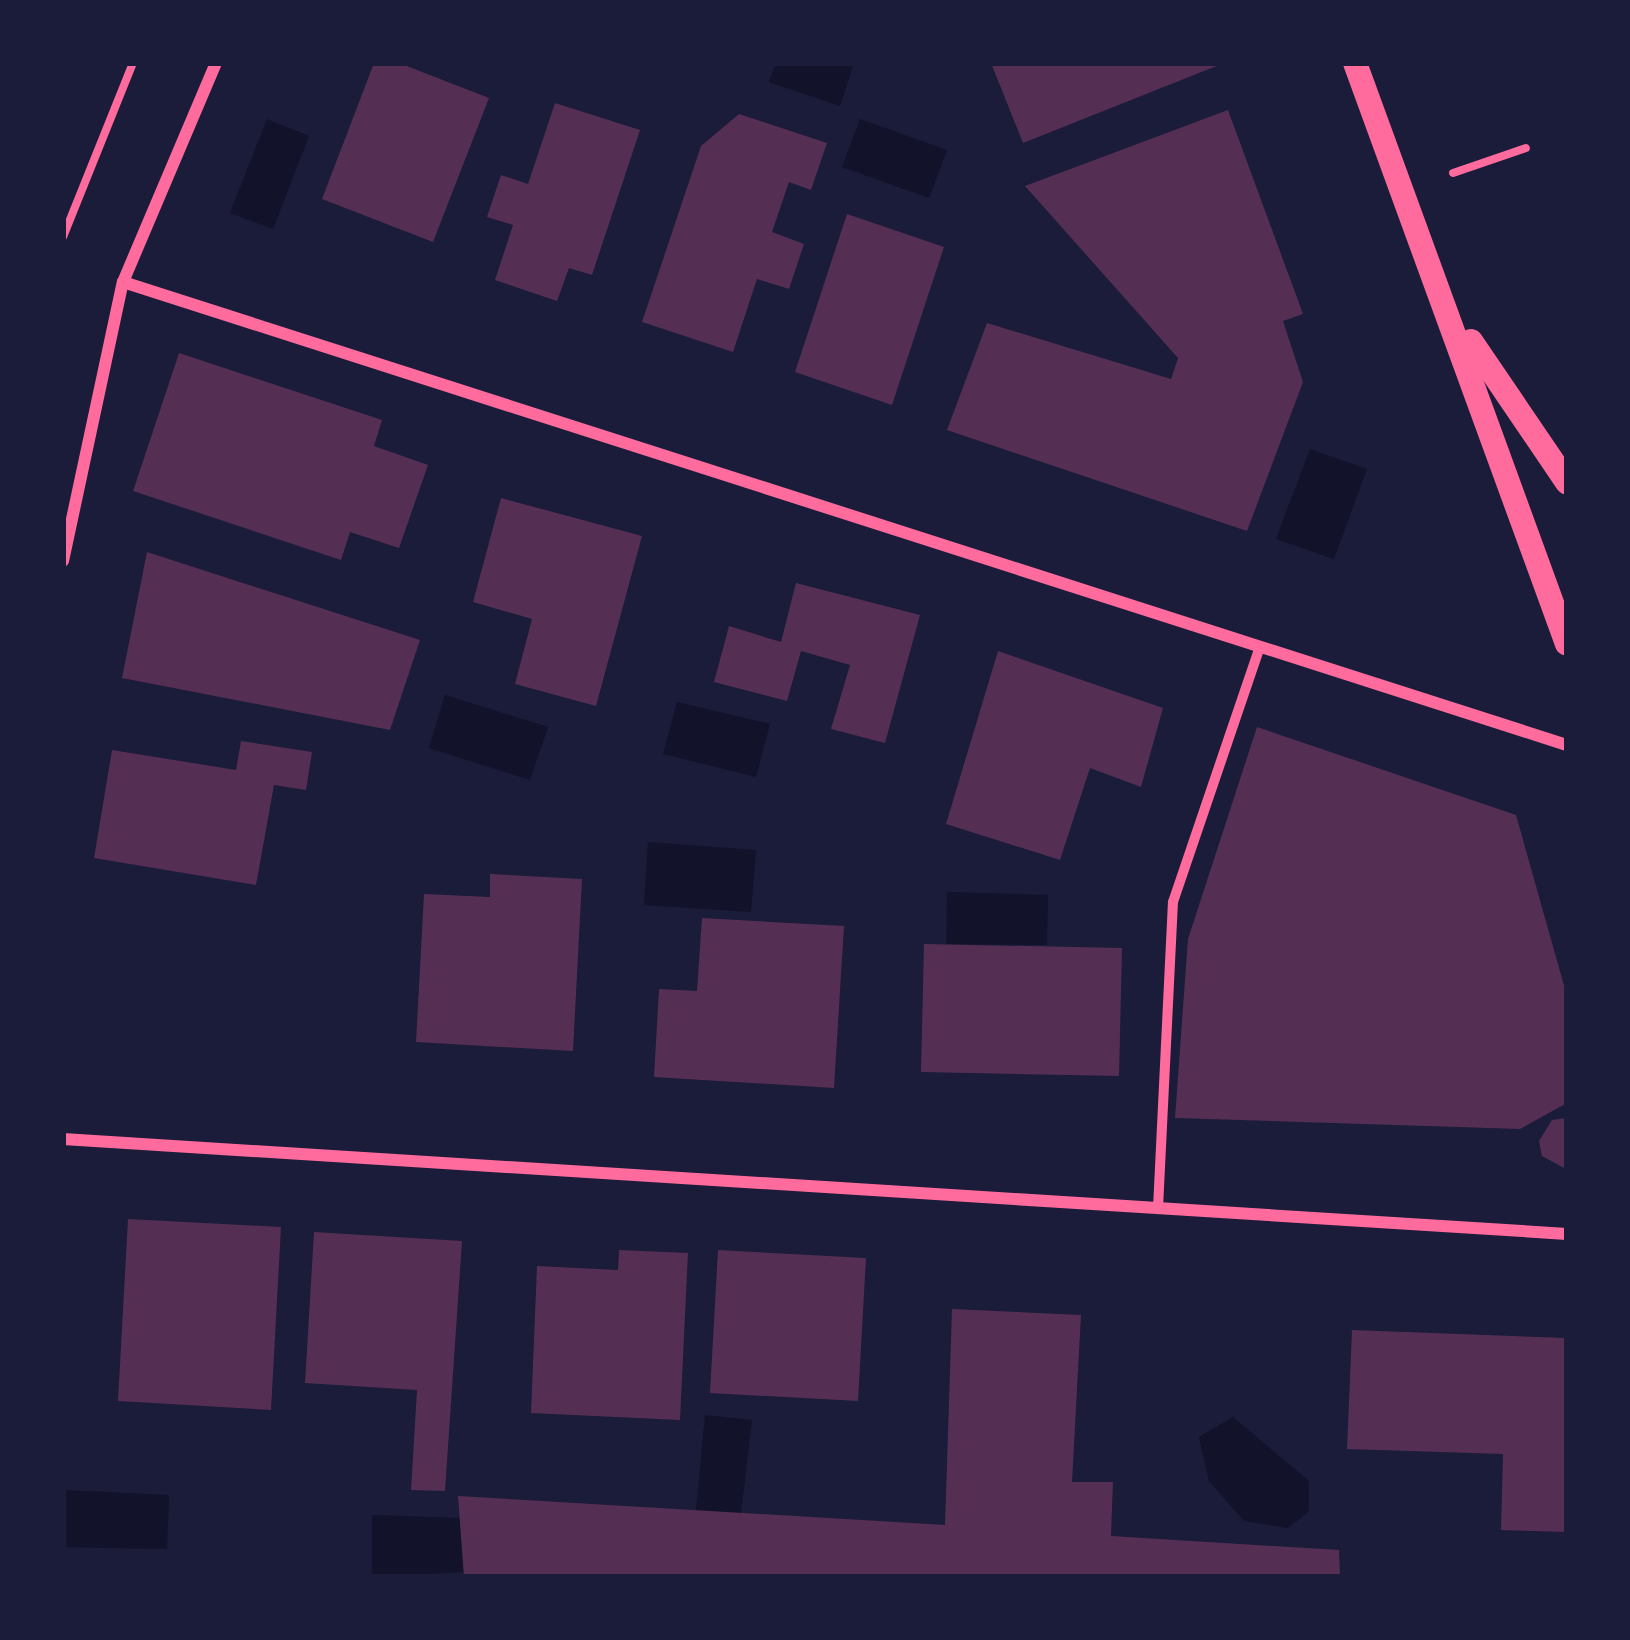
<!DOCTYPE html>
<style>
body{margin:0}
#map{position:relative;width:1630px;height:1640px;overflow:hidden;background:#1b1b3a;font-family:Lato,sans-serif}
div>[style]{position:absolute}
.water>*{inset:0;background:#12122b}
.building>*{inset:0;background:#542f53}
.path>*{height:8px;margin:-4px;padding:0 4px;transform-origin:4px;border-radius:4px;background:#ff6b9d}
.pedestrian>*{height:10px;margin:-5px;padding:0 5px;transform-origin:5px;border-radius:5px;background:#ff6b9d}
.minor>*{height:12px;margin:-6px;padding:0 6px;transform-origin:6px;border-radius:6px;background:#ff6b9d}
.secondary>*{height:24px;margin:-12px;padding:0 12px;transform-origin:12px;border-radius:12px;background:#ff6b9d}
span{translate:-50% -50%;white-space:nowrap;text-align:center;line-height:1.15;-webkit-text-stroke:10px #1b1b3a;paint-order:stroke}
.frame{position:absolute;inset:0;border:66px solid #1b1b3a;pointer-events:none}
</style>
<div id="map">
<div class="water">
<i style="clip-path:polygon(776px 63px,854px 63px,840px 106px,769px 82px)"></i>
<i style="clip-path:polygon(267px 119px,309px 136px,273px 229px,230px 213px)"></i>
<i style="clip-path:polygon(860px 119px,947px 150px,929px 198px,842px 167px)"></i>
<i style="clip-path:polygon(1310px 449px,1367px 469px,1334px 559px,1276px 539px)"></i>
<i style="clip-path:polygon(445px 695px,548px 727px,530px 780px,429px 748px)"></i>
<i style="clip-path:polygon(677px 702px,770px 724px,756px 777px,663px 754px)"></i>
<i style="clip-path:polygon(648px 842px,756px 850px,751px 912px,644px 905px)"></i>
<i style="clip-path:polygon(947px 892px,1048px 895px,1047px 945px,946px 944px)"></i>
<i style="clip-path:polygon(705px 1415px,752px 1420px,741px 1513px,696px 1510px)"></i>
<i style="clip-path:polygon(1233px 1417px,1309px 1481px,1309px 1511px,1288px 1528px,1244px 1521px,1209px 1481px,1199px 1437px)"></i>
<i style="clip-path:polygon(63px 1490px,169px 1495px,167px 1549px,63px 1547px)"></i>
<i style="clip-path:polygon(372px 1515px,460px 1518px,464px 1572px,372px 1577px)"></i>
</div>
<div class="building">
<i style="clip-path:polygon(374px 63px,399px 63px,489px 98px,433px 242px,322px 199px)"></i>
<i style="clip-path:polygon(991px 63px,1224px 63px,1023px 143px)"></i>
<i style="clip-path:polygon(555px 103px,640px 130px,592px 275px,569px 268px,557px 301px,495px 280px,513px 225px,487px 217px,501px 175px,528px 184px)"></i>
<i style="clip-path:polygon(1228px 110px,1303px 314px,1283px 321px,1303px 382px,1247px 531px,947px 430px,987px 323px,1171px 379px,1178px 358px,1025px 186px)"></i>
<i style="clip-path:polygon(739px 114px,827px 143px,811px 190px,789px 182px,772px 232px,804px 244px,789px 289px,757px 279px,733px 352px,642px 322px,701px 146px)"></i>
<i style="clip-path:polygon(847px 214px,944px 247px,892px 405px,795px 372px)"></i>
<i style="clip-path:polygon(179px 353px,382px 420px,374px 446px,428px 465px,399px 548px,350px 532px,341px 560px,133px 491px)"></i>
<i style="clip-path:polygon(501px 498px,642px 536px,596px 706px,515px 684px,532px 619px,473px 602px)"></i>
<i style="clip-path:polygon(147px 552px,420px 640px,390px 730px,122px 678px)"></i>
<i style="clip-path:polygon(796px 583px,920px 615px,885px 743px,831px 729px,850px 665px,801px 651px,787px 701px,714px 682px,729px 626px,781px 642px)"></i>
<i style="clip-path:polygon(998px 651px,1163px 708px,1141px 787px,1090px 768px,1060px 860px,946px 824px)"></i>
<i style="clip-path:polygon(1257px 727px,1516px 815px,1567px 996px,1567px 1103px,1520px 1129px,1175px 1118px,1188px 939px)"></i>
<i style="clip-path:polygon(241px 741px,312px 752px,306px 790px,274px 785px,256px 885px,94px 858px,112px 750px,236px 770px)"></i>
<i style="clip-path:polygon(490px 874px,582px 879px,573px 1051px,416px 1042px,424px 894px,490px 897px)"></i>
<i style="clip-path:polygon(702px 918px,844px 926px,834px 1088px,654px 1077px,659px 989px,697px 991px)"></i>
<i style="clip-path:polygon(924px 944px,1122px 948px,1119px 1076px,921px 1072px)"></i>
<i style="clip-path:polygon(1567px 1118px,1567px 1167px,1564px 1168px,1542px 1156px,1539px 1141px,1552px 1120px)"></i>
<i style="clip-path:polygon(128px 1219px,281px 1227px,271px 1410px,118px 1401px)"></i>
<i style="clip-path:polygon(314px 1232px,462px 1241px,445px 1491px,411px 1490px,417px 1390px,305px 1383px)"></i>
<i style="clip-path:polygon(619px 1250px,688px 1253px,680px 1420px,531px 1413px,537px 1266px,618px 1270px)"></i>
<i style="clip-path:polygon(718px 1250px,866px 1258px,858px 1401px,710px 1393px)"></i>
<i style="clip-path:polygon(952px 1309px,1081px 1315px,1072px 1482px,1113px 1482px,1111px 1536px,1339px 1550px,1340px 1577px,464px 1577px,458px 1496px,945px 1525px)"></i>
<i style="clip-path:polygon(1352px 1330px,1567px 1338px,1567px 1532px,1501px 1530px,1503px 1454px,1347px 1449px)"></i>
</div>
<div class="path">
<i style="left:1453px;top:173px;width:77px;rotate:-18.9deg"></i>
<i style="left:63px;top:237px;width:188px;rotate:-68.1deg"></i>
</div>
<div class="pedestrian">
<i style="left:1158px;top:1208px;width:306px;rotate:-87.2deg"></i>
<i style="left:1173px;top:902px;width:269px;rotate:-71.2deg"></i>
</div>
<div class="minor">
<i style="left:123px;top:282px;width:1516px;rotate:17.78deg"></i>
<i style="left:63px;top:561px;width:285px;rotate:-77.9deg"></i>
<i style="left:123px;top:282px;width:238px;rotate:-67deg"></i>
<i style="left:63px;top:1139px;width:1507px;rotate:3.61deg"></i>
</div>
<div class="secondary">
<i style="left:1355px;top:63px;width:618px;rotate:69.95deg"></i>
<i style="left:1471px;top:341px;width:171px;rotate:55.8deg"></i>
</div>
<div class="frame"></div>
</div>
